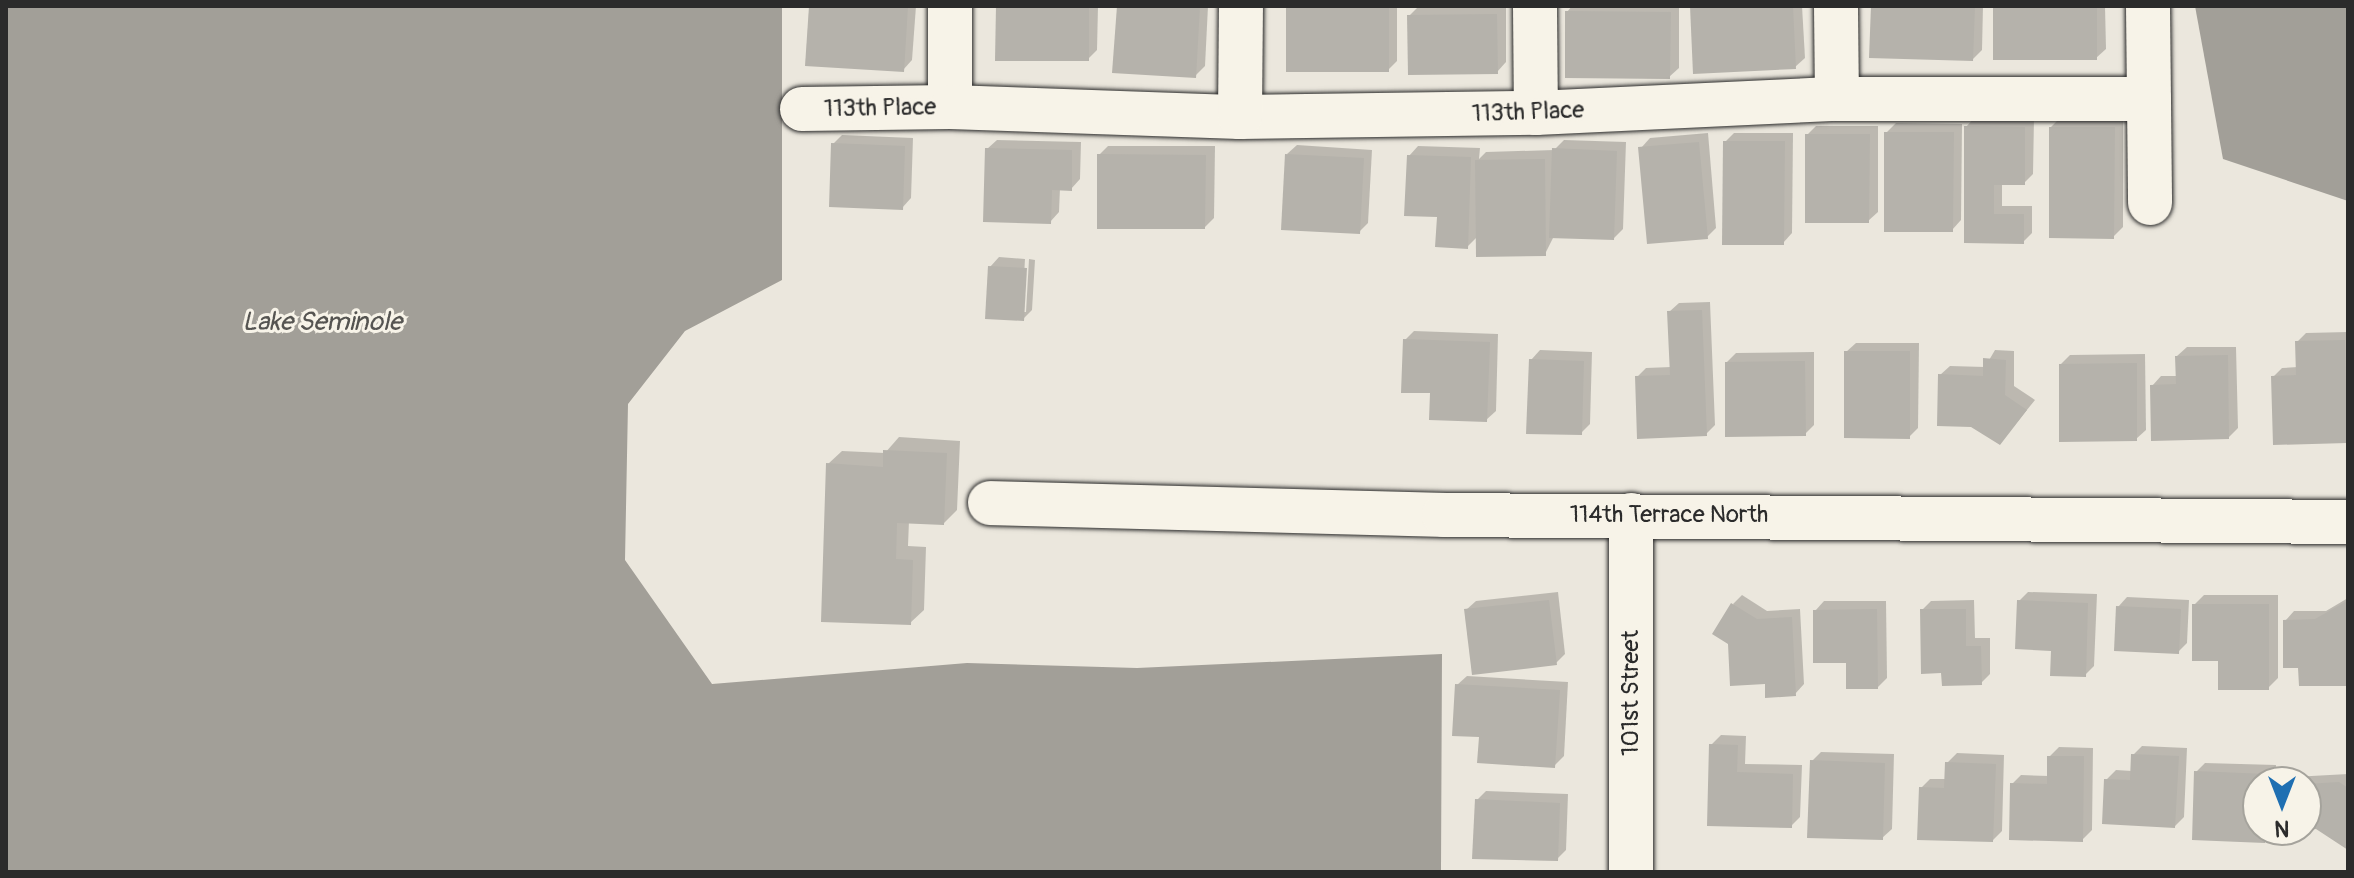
<!DOCTYPE html>
<style>
body{margin:0}
#map{position:relative;width:2354px;height:878px;overflow:hidden;background:#ebe7dd;font-family:Pangolin,sans-serif}
div>[style]{position:absolute}
.water>*{inset:0;background:#a29f98}
.shadow>*{inset:0;background:#0003}
.building>*{inset:0;background:#b5b2ab}
.roads{filter:drop-shadow(0 0 2px #2b2b2b) drop-shadow(0 0 2px #2b2b2b)}
.minor>*{height:44px;margin:-22px;padding:0 22px;transform-origin:22px;border-radius:22px;background:#f7f3e8}
span{translate:-50% -50%;white-space:nowrap;text-align:center;line-height:1.15;-webkit-text-stroke:6px #f7f3e8;paint-order:stroke}
.street-label{font-size:24px;color:#2b2b2b}
.water-label{font-size:26px;color:#555451;font-style:italic}
.frame{position:absolute;inset:0;border:8px solid #2b2b2b;pointer-events:none}
.north{position:absolute;left:2242px;top:766px;width:80px;height:80px;box-sizing:border-box;background:#f7f3e8;border:2px solid #a5a39c;border-radius:50%;rotate:180deg;font-size:22px;font-weight:700;line-height:32px;text-align:center;color:#2b2b2b}
.north::after{content:'';display:block;margin:auto;width:28px;height:36px;background:#1f6fb2;clip-path:polygon(50% 0,100% 100%,50% 72%,0 100%)}
</style>
<div id="map">
<div class="water">
<i style="clip-path:polygon(6px 6px,782px 6px,782px 280px,685px 331px,628px 404px,625px 560px,712px 684px,967px 663px,1137px 668px,1442px 654px,1441px 872px,6px 872px)"></i>
<i style="clip-path:polygon(2195px 6px,2348px 6px,2348px 201px,2223px 159px)"></i>
</div>
<div class="shadow">
<i style="clip-path:polygon(811px 6px,916px 6px,912px 60px,903px 70px)"></i>
<i style="clip-path:polygon(998px 6px,1098px 6px,1097px 50px,1088px 59px)"></i>
<i style="clip-path:polygon(1119px 6px,1208px 6px,1205px 66px,1195px 76px)"></i>
<i style="clip-path:polygon(1290px 6px,1397px 6px,1397px 61px,1388px 70px)"></i>
<i style="clip-path:polygon(1419px 6px,1506px 6px,1506px 62px,1497px 72px,1409px 16px)"></i>
<i style="clip-path:polygon(1572px 6px,1679px 6px,1679px 68px,1669px 77px,1567px 12px)"></i>
<i style="clip-path:polygon(1692px 6px,1802px 6px,1805px 58px,1795px 67px)"></i>
<i style="clip-path:polygon(1873px 6px,1983px 6px,1982px 50px,1973px 59px)"></i>
<i style="clip-path:polygon(1995px 6px,2105px 6px,2106px 49px,2096px 58px)"></i>
<i style="clip-path:polygon(1975px 117px,2034px 118px,2033px 174px,2024px 183px,2002px 183px,2002px 206px,2032px 206px,2032px 233px,2023px 242px,1966px 241px,1966px 127px)"></i>
<i style="clip-path:polygon(2060px 118px,2123px 119px,2123px 227px,2113px 237px,2051px 127px)"></i>
<i style="clip-path:polygon(1896px 123px,1962px 124px,1961px 220px,1952px 230px,1886px 133px)"></i>
<i style="clip-path:polygon(1816px 126px,1878px 126px,1878px 212px,1868px 221px,1807px 135px)"></i>
<i style="clip-path:polygon(1708px 133px,1716px 228px,1707px 237px,1641px 148px,1650px 138px)"></i>
<i style="clip-path:polygon(1734px 133px,1793px 133px,1792px 233px,1783px 243px,1725px 142px)"></i>
<i style="clip-path:polygon(842px 135px,913px 138px,911px 198px,902px 208px,833px 144px)"></i>
<i style="clip-path:polygon(997px 140px,1081px 142px,1080px 179px,1071px 189px,1060px 188px,1059px 212px,1050px 222px,987px 149px)"></i>
<i style="clip-path:polygon(1564px 140px,1626px 142px,1623px 229px,1614px 238px,1554px 236px,1545px 254px,1478px 236px,1467px 247px,1439px 215px,1409px 156px,1418px 146px,1480px 148px,1479px 159px,1486px 152px,1554px 150px)"></i>
<i style="clip-path:polygon(1297px 145px,1372px 150px,1368px 223px,1359px 232px,1287px 154px)"></i>
<i style="clip-path:polygon(1108px 146px,1215px 146px,1214px 218px,1205px 227px,1099px 155px)"></i>
<i style="clip-path:polygon(999px 257px,1025px 259px,1022px 312px,1026px 312px,1029px 259px,1035px 260px,1032px 310px,1023px 319px,990px 267px)"></i>
<i style="clip-path:polygon(1710px 302px,1715px 425px,1706px 434px,1637px 377px,1646px 368px,1671px 367px,1669px 312px,1679px 303px)"></i>
<i style="clip-path:polygon(1414px 331px,1498px 334px,1496px 411px,1486px 420px,1432px 391px,1405px 340px)"></i>
<i style="clip-path:polygon(2348px 332px,2348px 439px,2346px 441px,2273px 377px,2282px 368px,2298px 367px,2297px 342px,2306px 333px)"></i>
<i style="clip-path:polygon(1856px 343px,1919px 343px,1918px 428px,1909px 437px,1846px 352px)"></i>
<i style="clip-path:polygon(2187px 347px,2236px 347px,2238px 428px,2228px 438px,2152px 386px,2161px 376px,2178px 376px,2177px 356px)"></i>
<i style="clip-path:polygon(1540px 350px,1592px 352px,1590px 424px,1581px 433px,1531px 360px)"></i>
<i style="clip-path:polygon(1995px 350px,2014px 351px,2014px 386px,2035px 400px,2000px 443px,1940px 375px,1950px 366px,1985px 367px)"></i>
<i style="clip-path:polygon(1814px 352px,1814px 425px,1805px 434px,1727px 362px,1736px 353px)"></i>
<i style="clip-path:polygon(2145px 354px,2146px 430px,2136px 439px,2061px 364px,2070px 355px)"></i>
<i style="clip-path:polygon(899px 437px,960px 441px,957px 510px,944px 523px,909px 521px,908px 546px,926px 547px,924px 610px,910px 623px,828px 464px,842px 451px,885px 453px)"></i>
<i style="clip-path:polygon(1558px 592px,1565px 654px,1556px 663px,1466px 610px,1476px 601px)"></i>
<i style="clip-path:polygon(2028px 592px,2097px 594px,2094px 666px,2085px 675px,2053px 649px,2019px 601px)"></i>
<i style="clip-path:polygon(1742px 595px,1767px 611px,1800px 609px,1804px 684px,1795px 694px,1767px 682px,1733px 604px)"></i>
<i style="clip-path:polygon(2204px 595px,2278px 595px,2278px 678px,2268px 688px,2220px 659px,2194px 605px)"></i>
<i style="clip-path:polygon(2127px 597px,2189px 600px,2187px 643px,2178px 652px,2118px 607px)"></i>
<i style="clip-path:polygon(2348px 598px,2348px 684px,2300px 666px,2285px 621px,2294px 611px,2326px 611px)"></i>
<i style="clip-path:polygon(1974px 600px,1975px 638px,1990px 638px,1990px 674px,1981px 683px,1922px 610px,1931px 601px)"></i>
<i style="clip-path:polygon(1824px 601px,1886px 601px,1887px 678px,1878px 687px,1848px 661px,1815px 611px)"></i>
<i style="clip-path:polygon(1467px 676px,1568px 682px,1564px 756px,1554px 766px,1481px 735px,1457px 685px)"></i>
<i style="clip-path:polygon(1721px 735px,1746px 736px,1745px 764px,1802px 765px,1800px 817px,1791px 826px,1709px 824px,1711px 745px)"></i>
<i style="clip-path:polygon(2142px 746px,2187px 748px,2184px 817px,2175px 826px,2106px 780px,2116px 770px,2132px 771px,2133px 755px)"></i>
<i style="clip-path:polygon(2059px 747px,2093px 748px,2092px 830px,2082px 840px,2012px 784px,2021px 775px,2049px 776px,2049px 757px)"></i>
<i style="clip-path:polygon(1821px 752px,1894px 754px,1892px 829px,1882px 838px,1812px 761px)"></i>
<i style="clip-path:polygon(1957px 753px,2004px 755px,2002px 831px,1993px 840px,1921px 788px,1930px 779px,1947px 779px,1947px 763px)"></i>
<i style="clip-path:polygon(2205px 763px,2276px 765px,2275px 782px,2258px 782px,2258px 830px,2274px 830px,2264px 841px,2196px 772px)"></i>
<i style="clip-path:polygon(2348px 774px,2348px 848px,2317px 827px,2306px 828px,2306px 782px,2288px 782px,2293px 777px)"></i>
<i style="clip-path:polygon(1486px 791px,1568px 794px,1566px 850px,1557px 859px,1477px 800px)"></i>
</div>
<div class="building">
<i style="clip-path:polygon(809px 6px,908px 6px,904px 72px,805px 66px)"></i>
<i style="clip-path:polygon(996px 6px,1089px 6px,1089px 61px,995px 61px)"></i>
<i style="clip-path:polygon(1117px 6px,1200px 6px,1196px 78px,1112px 73px)"></i>
<i style="clip-path:polygon(1286px 6px,1389px 6px,1389px 72px,1286px 72px)"></i>
<i style="clip-path:polygon(1690px 6px,1793px 6px,1796px 69px,1693px 74px)"></i>
<i style="clip-path:polygon(1871px 6px,1975px 6px,1973px 61px,1869px 58px)"></i>
<i style="clip-path:polygon(1993px 6px,2097px 6px,2097px 60px,1993px 60px)"></i>
<i style="clip-path:polygon(1565px 11px,1671px 12px,1670px 79px,1565px 78px)"></i>
<i style="clip-path:polygon(1497px 14px,1498px 74px,1408px 75px,1407px 15px)"></i>
<i style="clip-path:polygon(1964px 126px,2025px 127px,2025px 185px,1994px 185px,1994px 214px,2024px 214px,2024px 244px,1964px 243px)"></i>
<i style="clip-path:polygon(2049px 127px,2115px 127px,2114px 239px,2049px 238px)"></i>
<i style="clip-path:polygon(1884px 132px,1954px 132px,1953px 232px,1884px 232px)"></i>
<i style="clip-path:polygon(1805px 134px,1870px 134px,1869px 223px,1805px 223px)"></i>
<i style="clip-path:polygon(1723px 141px,1785px 141px,1784px 245px,1722px 245px)"></i>
<i style="clip-path:polygon(1699px 142px,1708px 239px,1647px 244px,1638px 147px)"></i>
<i style="clip-path:polygon(831px 143px,905px 146px,903px 210px,829px 207px)"></i>
<i style="clip-path:polygon(985px 148px,1072px 150px,1072px 191px,1052px 190px,1051px 224px,983px 222px)"></i>
<i style="clip-path:polygon(1552px 148px,1617px 151px,1614px 240px,1549px 238px)"></i>
<i style="clip-path:polygon(1097px 154px,1206px 155px,1205px 229px,1097px 229px)"></i>
<i style="clip-path:polygon(1285px 154px,1364px 158px,1360px 234px,1281px 230px)"></i>
<i style="clip-path:polygon(1407px 155px,1471px 157px,1468px 249px,1435px 247px,1437px 217px,1404px 216px)"></i>
<i style="clip-path:polygon(1545px 159px,1546px 256px,1476px 257px,1475px 160px)"></i>
<i style="clip-path:polygon(988px 266px,1027px 268px,1024px 321px,985px 319px)"></i>
<i style="clip-path:polygon(1702px 310px,1707px 436px,1637px 439px,1635px 376px,1670px 375px,1667px 311px)"></i>
<i style="clip-path:polygon(1403px 339px,1490px 342px,1487px 422px,1429px 420px,1430px 393px,1401px 393px)"></i>
<i style="clip-path:polygon(2345px 340px,2347px 443px,2273px 445px,2271px 376px,2296px 375px,2295px 341px)"></i>
<i style="clip-path:polygon(1844px 351px,1910px 351px,1910px 439px,1844px 438px)"></i>
<i style="clip-path:polygon(2228px 355px,2229px 439px,2151px 441px,2150px 385px,2176px 384px,2175px 356px)"></i>
<i style="clip-path:polygon(1983px 358px,2006px 360px,2005px 395px,2027px 410px,2000px 445px,1971px 427px,1937px 426px,1938px 374px,1983px 376px)"></i>
<i style="clip-path:polygon(1529px 359px,1584px 361px,1582px 435px,1526px 434px)"></i>
<i style="clip-path:polygon(1805px 361px,1806px 436px,1725px 437px,1725px 362px)"></i>
<i style="clip-path:polygon(2137px 363px,2137px 441px,2059px 442px,2059px 364px)"></i>
<i style="clip-path:polygon(883px 450px,947px 453px,944px 525px,897px 523px,896px 559px,913px 560px,911px 625px,821px 622px,826px 463px,883px 467px)"></i>
<i style="clip-path:polygon(1549px 600px,1557px 665px,1472px 675px,1464px 609px)"></i>
<i style="clip-path:polygon(2017px 600px,2088px 603px,2086px 677px,2050px 676px,2051px 651px,2015px 649px)"></i>
<i style="clip-path:polygon(2347px 601px,2348px 686px,2299px 686px,2298px 668px,2283px 668px,2283px 620px,2315px 619px)"></i>
<i style="clip-path:polygon(1731px 603px,1757px 619px,1792px 617px,1796px 696px,1765px 698px,1765px 684px,1730px 686px,1728px 644px,1712px 634px)"></i>
<i style="clip-path:polygon(2192px 604px,2269px 604px,2269px 690px,2218px 690px,2218px 661px,2192px 661px)"></i>
<i style="clip-path:polygon(2116px 606px,2181px 609px,2179px 654px,2114px 651px)"></i>
<i style="clip-path:polygon(1877px 609px,1878px 689px,1846px 689px,1846px 663px,1813px 663px,1813px 610px)"></i>
<i style="clip-path:polygon(1920px 609px,1966px 609px,1966px 646px,1981px 646px,1982px 685px,1942px 686px,1941px 673px,1921px 674px)"></i>
<i style="clip-path:polygon(1455px 684px,1560px 690px,1555px 768px,1477px 763px,1479px 737px,1452px 736px)"></i>
<i style="clip-path:polygon(1709px 744px,1738px 745px,1737px 772px,1793px 774px,1792px 828px,1707px 826px)"></i>
<i style="clip-path:polygon(2131px 754px,2179px 756px,2175px 828px,2102px 824px,2104px 779px,2130px 780px)"></i>
<i style="clip-path:polygon(2047px 756px,2084px 756px,2083px 842px,2009px 840px,2010px 783px,2047px 784px)"></i>
<i style="clip-path:polygon(1810px 760px,1885px 763px,1883px 840px,1807px 838px)"></i>
<i style="clip-path:polygon(1945px 762px,1996px 764px,1993px 842px,1917px 840px,1919px 787px,1944px 788px)"></i>
<i style="clip-path:polygon(2194px 771px,2267px 774px,2267px 782px,2258px 782px,2258px 830px,2266px 830px,2265px 843px,2192px 840px)"></i>
<i style="clip-path:polygon(2339px 782px,2348px 788px,2348px 850px,2316px 829px,2306px 830px,2306px 784px)"></i>
<i style="clip-path:polygon(1475px 799px,1560px 803px,1558px 861px,1472px 859px)"></i>
</div>
<div class="roads">
<div class="minor">
<i style="left:950px;top:6px;width:101px;rotate:90deg"></i>
<i style="left:1535px;top:6px;width:107px;rotate:89.5deg"></i>
<i style="left:1836px;top:6px;width:93px;rotate:89.4deg"></i>
<i style="left:2148px;top:6px;width:197px;rotate:89.4deg"></i>
<i style="left:802px;top:109px;width:148px;rotate:-0.8deg"></i>
<i style="left:950px;top:107px;width:290px;rotate:2deg"></i>
<i style="left:1240px;top:117px;width:296px;rotate:-0.8deg"></i>
<i style="left:1536px;top:113px;width:301px;rotate:-2.7deg"></i>
<i style="left:1837px;top:99px;width:312px"></i>
<i style="left:1240px;top:117px;width:111px;rotate:-89.5deg"></i>
<i style="left:990px;top:503px;width:454px;rotate:1.5deg"></i>
<i style="left:1444px;top:515px;width:904px;rotate:0.44deg"></i>
<i style="left:1631px;top:515px;width:357px;rotate:90deg"></i>
</div>
</div>
<div class="street-label">
<span style="left:880px;top:108px;rotate:-1deg">113th Place</span>
<span style="left:1528px;top:112px;rotate:-2deg">113th Place</span>
<span style="left:1669px;top:515px">114th Terrace North</span>
<span style="left:1631px;top:693px;rotate:-90deg">101st Street</span>
</div>
<div class="water-label">
<span style="left:322px;top:323px">Lake Seminole</span>
</div>
<div class="frame"></div>
<div class="north">N</div>
</div>
